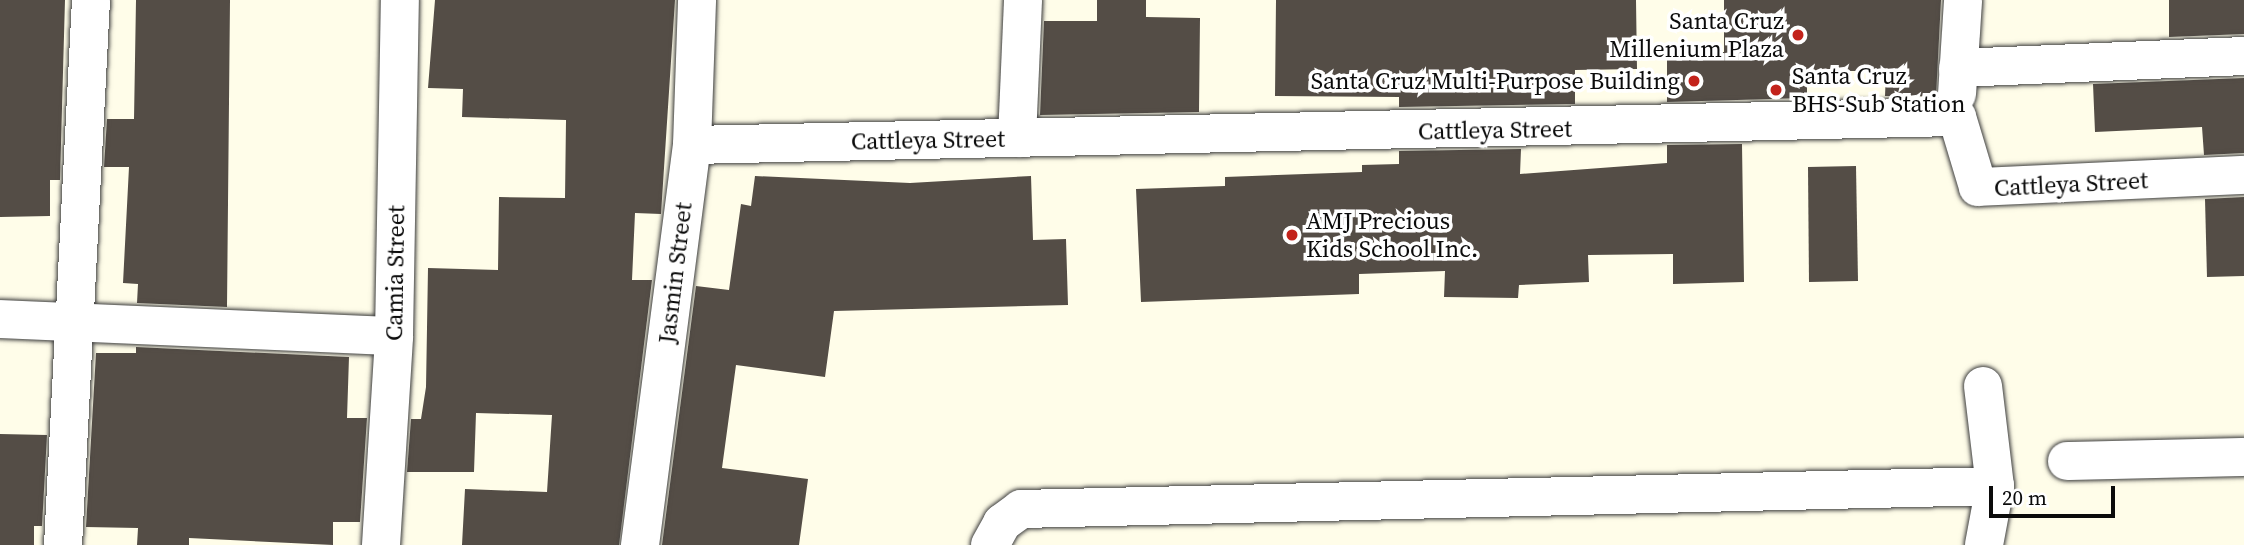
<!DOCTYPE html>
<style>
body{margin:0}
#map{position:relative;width:2244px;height:545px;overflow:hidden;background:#fffde9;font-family:"Source Serif 4",serif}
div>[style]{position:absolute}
.building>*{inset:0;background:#544d46}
.roads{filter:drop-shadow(0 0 2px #3e3e3e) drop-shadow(0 0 2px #3e3e3e)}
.minor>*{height:38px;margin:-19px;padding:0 19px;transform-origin:19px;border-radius:19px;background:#fff}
.dots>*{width:19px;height:19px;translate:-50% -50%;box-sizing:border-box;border:4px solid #fff;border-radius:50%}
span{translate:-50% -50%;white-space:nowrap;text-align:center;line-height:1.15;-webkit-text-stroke:7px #fff;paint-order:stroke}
.poi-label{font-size:24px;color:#0b0b0b}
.right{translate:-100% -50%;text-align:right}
.left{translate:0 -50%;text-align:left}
.street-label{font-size:24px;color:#0b0b0b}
.scale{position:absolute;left:1989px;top:486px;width:126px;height:32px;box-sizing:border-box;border:4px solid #0b0b0b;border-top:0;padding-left:9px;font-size:21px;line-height:24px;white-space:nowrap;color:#0b0b0b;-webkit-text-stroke:5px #fff;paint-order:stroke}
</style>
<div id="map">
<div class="building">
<i style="clip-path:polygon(0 0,65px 0,60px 180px,50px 180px,50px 216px,0 217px)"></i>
<i style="clip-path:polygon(136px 0,230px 0,227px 307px,137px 303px,138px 284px,123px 283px,129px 167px,104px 167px,107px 119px,134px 119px)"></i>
<i style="clip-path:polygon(435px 0,675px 0,661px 214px,635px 213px,632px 280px,652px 280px,619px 545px,462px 545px,465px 489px,547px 492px,552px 415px,476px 413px,474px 472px,407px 472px,411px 419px,421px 419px,426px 387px,428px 268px,498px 270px,499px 197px,565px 198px,566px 120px,462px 117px,463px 89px,428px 88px)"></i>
<i style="clip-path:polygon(1097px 0,1146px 0,1146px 17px,1200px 18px,1199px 112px,1040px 115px,1044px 21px,1097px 21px)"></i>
<i style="clip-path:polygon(1276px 0,1636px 0,1637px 69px,1575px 70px,1575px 104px,1399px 107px,1399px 97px,1275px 96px)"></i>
<i style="clip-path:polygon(1724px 0,1941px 0,1936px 96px,1885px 96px,1886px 71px,1807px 71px,1807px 98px,1667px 102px,1667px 51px,1724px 52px)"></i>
<i style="clip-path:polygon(2169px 0,2244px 0,2244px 34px,2169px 37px)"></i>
<i style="clip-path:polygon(2244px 78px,2244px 153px,2204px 155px,2202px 127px,2095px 132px,2093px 84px)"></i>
<i style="clip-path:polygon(1742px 144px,1744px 282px,1673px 284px,1673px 254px,1588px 255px,1589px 282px,1519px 285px,1518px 298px,1444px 297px,1445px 271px,1359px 274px,1359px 294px,1141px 302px,1136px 189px,1225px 186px,1225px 177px,1362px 172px,1362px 165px,1399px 164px,1399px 151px,1521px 149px,1520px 174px,1667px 163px,1667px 145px)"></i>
<i style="clip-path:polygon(1856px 166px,1858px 281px,1809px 282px,1808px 167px)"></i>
<i style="clip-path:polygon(755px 176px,910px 183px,1031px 176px,1033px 240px,1066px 239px,1068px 305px,834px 311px,825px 377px,736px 365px,722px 468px,808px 479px,799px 545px,662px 545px,696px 286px,729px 290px,741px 204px,751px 206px)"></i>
<i style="clip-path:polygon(2244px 197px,2244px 276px,2207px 277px,2205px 199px)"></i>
<i style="clip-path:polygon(136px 347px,349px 357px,347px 418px,367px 418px,360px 522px,333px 522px,333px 545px,189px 538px,189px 545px,137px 545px,138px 528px,86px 527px,96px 353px,136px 353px)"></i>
<i style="clip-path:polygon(0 434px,47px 435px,42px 526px,34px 526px,34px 545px,0 545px)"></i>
</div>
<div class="roads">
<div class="minor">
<i style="left:1958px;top:68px;width:286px;rotate:-2.4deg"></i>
<i style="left:1957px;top:94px;width:94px;rotate:-86.3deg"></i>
<i style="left:1017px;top:138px;width:138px;rotate:-87.5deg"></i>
<i style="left:692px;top:145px;width:1265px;rotate:-1.27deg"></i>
<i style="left:1957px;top:117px;width:73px;rotate:73.3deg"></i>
<i style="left:1978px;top:187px;width:266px;rotate:-2.6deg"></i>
<i style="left:0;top:319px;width:394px;rotate:2.5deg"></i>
<i style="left:1983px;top:386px;width:101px;rotate:83.2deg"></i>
<i style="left:1995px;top:486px;width:60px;rotate:100.6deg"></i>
<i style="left:2067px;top:461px;width:177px;rotate:-1.3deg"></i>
<i style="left:63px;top:545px;width:546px;rotate:-87.06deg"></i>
<i style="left:381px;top:545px;width:209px;rotate:-86.4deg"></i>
<i style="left:394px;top:336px;width:336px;rotate:-89deg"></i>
<i style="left:640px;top:545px;width:403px;rotate:-82.6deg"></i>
<i style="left:692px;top:145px;width:145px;rotate:-88deg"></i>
<i style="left:990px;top:545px;width:25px;rotate:-61deg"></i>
<i style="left:1002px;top:523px;width:24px;rotate:-36deg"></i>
<i style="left:1021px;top:509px;width:974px;rotate:-1.35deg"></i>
</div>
</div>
<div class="dots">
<i style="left:1798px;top:35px;background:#c3231b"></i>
<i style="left:1694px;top:81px;background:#c3231b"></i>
<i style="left:1776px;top:90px;background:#c3231b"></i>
<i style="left:1292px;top:235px;background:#c3231b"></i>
</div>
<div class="poi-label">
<span class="right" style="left:1784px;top:35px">Santa Cruz<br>Millenium Plaza</span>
<span class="left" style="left:1792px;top:90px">Santa Cruz<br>BHS-Sub Station</span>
<span class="right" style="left:1680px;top:81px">Santa Cruz Multi-Purpose Building</span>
<span class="left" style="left:1306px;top:235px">AMJ Precious<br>Kids School Inc.</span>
</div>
<div class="street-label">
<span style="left:1495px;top:130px;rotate:-1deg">Cattleya Street</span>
<span style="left:928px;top:140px;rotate:-1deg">Cattleya Street</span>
<span style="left:2071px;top:184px;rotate:-3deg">Cattleya Street</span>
<span style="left:395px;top:273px;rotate:-89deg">Camia Street</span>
<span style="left:675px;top:273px;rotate:-83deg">Jasmin Street</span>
</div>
<div class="scale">20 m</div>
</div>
